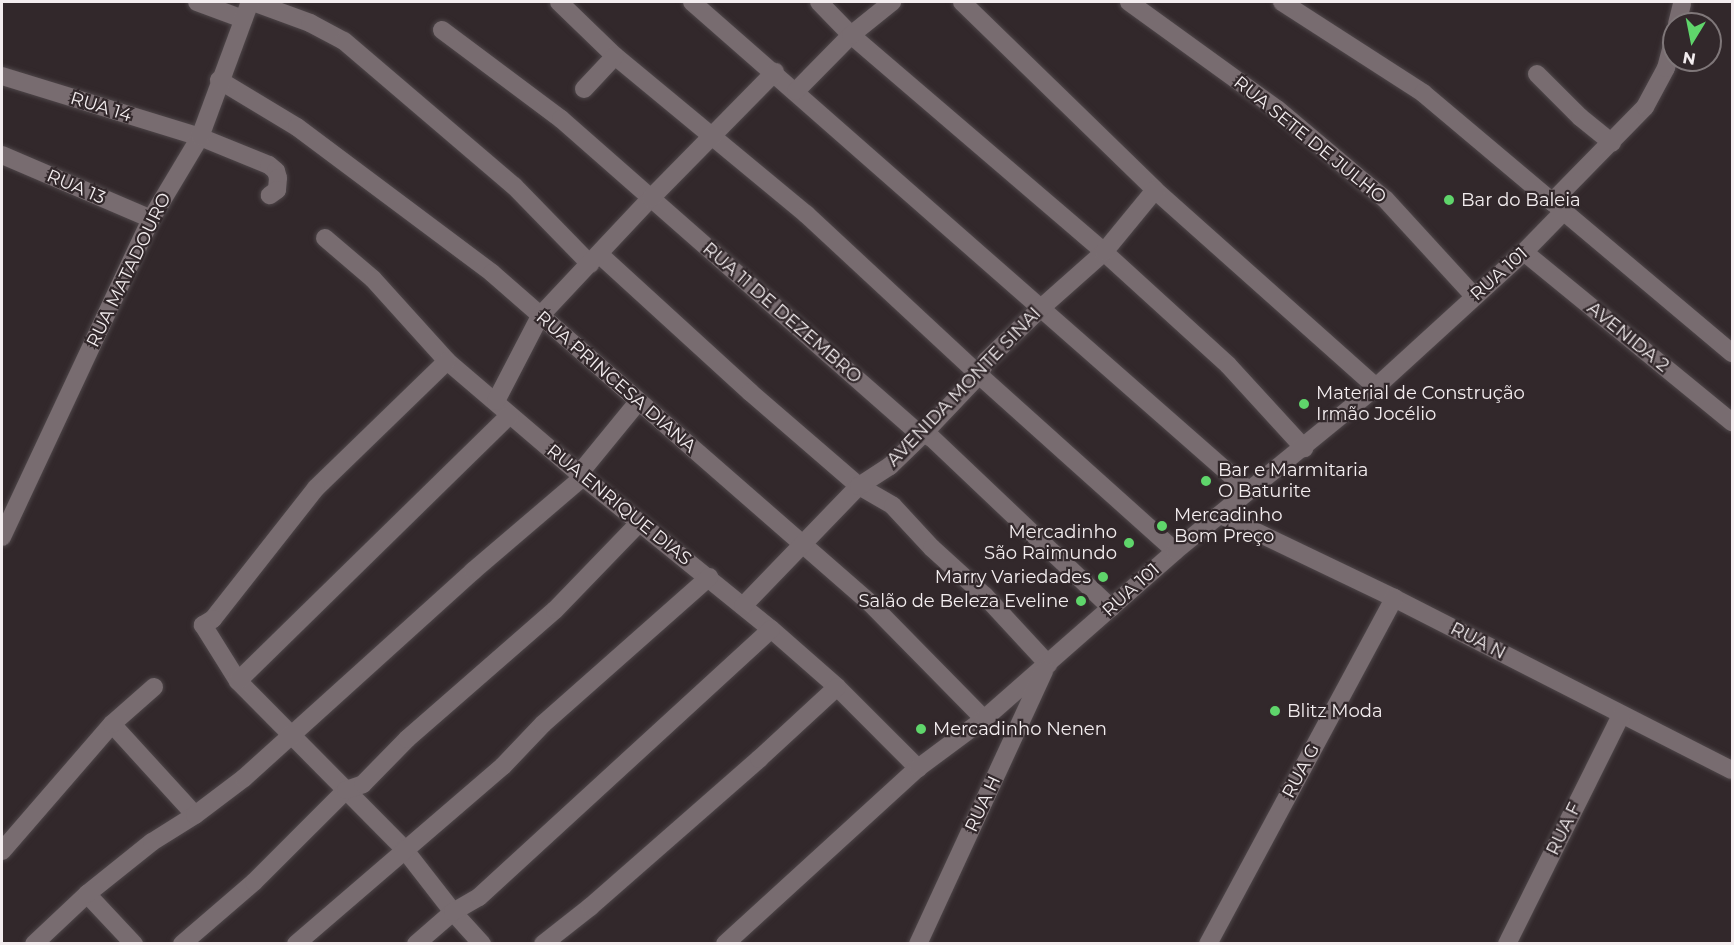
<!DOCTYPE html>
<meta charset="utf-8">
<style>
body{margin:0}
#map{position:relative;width:1734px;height:945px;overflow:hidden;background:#32282b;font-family:Montserrat,sans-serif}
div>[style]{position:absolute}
.roads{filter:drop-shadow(0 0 2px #4e4649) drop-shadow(0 0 2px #4e4649)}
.minor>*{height:18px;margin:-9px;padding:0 9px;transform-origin:9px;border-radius:9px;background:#786c70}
.dots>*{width:16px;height:16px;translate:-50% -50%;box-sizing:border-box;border:3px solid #32282b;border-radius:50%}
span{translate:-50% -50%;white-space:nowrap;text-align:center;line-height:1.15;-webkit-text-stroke:4.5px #32282b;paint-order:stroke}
.street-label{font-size:18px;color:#f3edef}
.poi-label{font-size:18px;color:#f3edef}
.left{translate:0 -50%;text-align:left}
.right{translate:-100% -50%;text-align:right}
.frame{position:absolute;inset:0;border:3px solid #f3edef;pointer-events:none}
.north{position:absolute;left:1662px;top:12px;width:60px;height:60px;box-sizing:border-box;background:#32282b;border:2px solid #7f7779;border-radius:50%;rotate:190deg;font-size:16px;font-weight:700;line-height:24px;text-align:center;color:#f3edef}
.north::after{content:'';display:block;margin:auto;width:21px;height:27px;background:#5fd56b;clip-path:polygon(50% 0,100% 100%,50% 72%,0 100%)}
</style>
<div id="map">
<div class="roads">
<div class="minor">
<i style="left:197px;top:2px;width:49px;rotate:20.3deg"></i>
<i style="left:253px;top:2px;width:61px;rotate:20.2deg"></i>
<i style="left:310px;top:23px;width:38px;rotate:28deg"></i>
<i style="left:344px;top:41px;width:223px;rotate:40.5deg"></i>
<i style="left:514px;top:186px;width:109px;rotate:45.7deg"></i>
<i style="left:559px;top:2px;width:78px;rotate:44deg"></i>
<i style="left:615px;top:56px;width:248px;rotate:39.6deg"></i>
<i style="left:806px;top:214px;width:236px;rotate:42.9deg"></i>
<i style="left:979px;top:375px;width:263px;rotate:41.9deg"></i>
<i style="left:692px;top:2px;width:741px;rotate:41.28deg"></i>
<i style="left:819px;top:2px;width:46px;rotate:45.9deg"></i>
<i style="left:851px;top:35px;width:333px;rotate:40.6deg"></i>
<i style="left:1104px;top:252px;width:168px;rotate:42.3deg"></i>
<i style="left:1228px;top:365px;width:113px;rotate:47.5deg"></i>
<i style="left:962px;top:2px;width:269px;rotate:44.2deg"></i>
<i style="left:1155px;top:190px;width:296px;rotate:41.7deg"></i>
<i style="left:1129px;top:2px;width:183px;rotate:35.9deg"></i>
<i style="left:1277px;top:109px;width:114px;rotate:40deg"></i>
<i style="left:1364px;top:182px;width:28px;rotate:39deg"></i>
<i style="left:1386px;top:200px;width:130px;rotate:47.5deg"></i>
<i style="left:1282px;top:2px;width:168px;rotate:32.8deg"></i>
<i style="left:1423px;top:93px;width:404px;rotate:40.1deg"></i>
<i style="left:1677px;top:24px;width:21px;rotate:-76deg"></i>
<i style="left:442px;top:30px;width:149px;rotate:36.8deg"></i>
<i style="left:561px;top:119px;width:470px;rotate:41.3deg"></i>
<i style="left:914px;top:429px;width:20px;rotate:27deg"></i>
<i style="left:932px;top:438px;width:247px;rotate:43.5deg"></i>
<i style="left:1537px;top:74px;width:61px;rotate:45deg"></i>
<i style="left:1580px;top:117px;width:41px;rotate:39.1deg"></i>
<i style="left:2px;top:76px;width:207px;rotate:17.1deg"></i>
<i style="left:200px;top:137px;width:74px;rotate:22.1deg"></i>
<i style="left:269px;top:165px;width:9px;rotate:41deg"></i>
<i style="left:276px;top:171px;width:7px;rotate:74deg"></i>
<i style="left:278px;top:178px;width:12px;rotate:95deg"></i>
<i style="left:277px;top:190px;width:9px;rotate:144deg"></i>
<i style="left:219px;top:80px;width:91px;rotate:31.1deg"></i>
<i style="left:297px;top:127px;width:244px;rotate:36.8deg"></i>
<i style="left:492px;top:273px;width:502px;rotate:41.12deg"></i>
<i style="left:870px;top:603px;width:163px;rotate:45.5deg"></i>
<i style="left:584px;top:89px;width:45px;rotate:-46.8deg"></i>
<i style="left:796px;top:91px;width:78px;rotate:-45.5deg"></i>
<i style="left:851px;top:35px;width:53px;rotate:-38.8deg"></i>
<i style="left:2px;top:155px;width:162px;rotate:23.2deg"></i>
<i style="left:1552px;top:202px;width:133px;rotate:-45.6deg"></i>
<i style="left:1645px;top:107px;width:44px;rotate:-61.7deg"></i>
<i style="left:1666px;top:68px;width:30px;rotate:-75deg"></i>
<i style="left:325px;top:238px;width:63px;rotate:40.5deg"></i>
<i style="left:373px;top:279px;width:110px;rotate:47.9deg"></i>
<i style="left:447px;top:361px;width:179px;rotate:40.5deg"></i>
<i style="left:583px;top:477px;width:242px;rotate:39deg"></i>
<i style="left:771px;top:629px;width:88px;rotate:41.3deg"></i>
<i style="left:837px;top:687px;width:115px;rotate:45deg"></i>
<i style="left:1524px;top:252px;width:269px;rotate:39.3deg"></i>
<i style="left:599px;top:254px;width:205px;rotate:42.4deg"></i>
<i style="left:750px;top:392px;width:144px;rotate:40.8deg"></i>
<i style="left:859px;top:486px;width:39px;rotate:30deg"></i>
<i style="left:893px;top:506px;width:57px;rotate:47.1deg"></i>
<i style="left:932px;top:548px;width:72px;rotate:42.2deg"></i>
<i style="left:985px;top:596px;width:93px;rotate:47.2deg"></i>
<i style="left:447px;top:361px;width:182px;rotate:135.9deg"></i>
<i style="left:316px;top:488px;width:167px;rotate:128.2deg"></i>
<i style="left:213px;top:619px;width:12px;rotate:149deg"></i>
<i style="left:203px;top:625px;width:66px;rotate:58deg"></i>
<i style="left:238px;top:681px;width:236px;rotate:45.3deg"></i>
<i style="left:404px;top:849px;width:80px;rotate:52.1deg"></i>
<i style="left:453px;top:912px;width:43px;rotate:47.8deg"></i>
<i style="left:496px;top:401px;width:96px;rotate:-62.6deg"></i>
<i style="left:540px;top:316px;width:162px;rotate:-46.8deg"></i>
<i style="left:651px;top:198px;width:177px;rotate:-45.5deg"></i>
<i style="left:579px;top:474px;width:93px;rotate:-50.7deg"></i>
<i style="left:1221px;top:515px;width:192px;rotate:25.6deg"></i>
<i style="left:1394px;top:598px;width:379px;rotate:27deg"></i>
<i style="left:2px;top:537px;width:351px;rotate:-64.9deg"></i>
<i style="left:151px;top:219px;width:96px;rotate:-59.1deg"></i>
<i style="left:200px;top:137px;width:144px;rotate:-69.7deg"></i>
<i style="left:743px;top:606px;width:167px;rotate:-46deg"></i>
<i style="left:859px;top:486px;width:37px;rotate:-33deg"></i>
<i style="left:890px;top:466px;width:46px;rotate:-44.1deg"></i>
<i style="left:923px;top:434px;width:81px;rotate:-46.5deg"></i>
<i style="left:979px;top:375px;width:16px;rotate:-63deg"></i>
<i style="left:986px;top:361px;width:76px;rotate:-43.9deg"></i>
<i style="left:1041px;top:308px;width:84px;rotate:-41.6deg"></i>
<i style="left:1104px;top:252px;width:80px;rotate:-50.6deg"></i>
<i style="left:238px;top:681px;width:380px;rotate:-44.4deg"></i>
<i style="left:112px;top:724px;width:123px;rotate:47.6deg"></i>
<i style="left:2px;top:851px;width:168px;rotate:-49.1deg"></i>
<i style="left:112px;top:724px;width:56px;rotate:-41.4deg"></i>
<i style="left:87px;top:894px;width:69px;rotate:46.8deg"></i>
<i style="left:34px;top:944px;width:73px;rotate:-43.3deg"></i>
<i style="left:87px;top:894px;width:83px;rotate:-38.7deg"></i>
<i style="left:152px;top:842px;width:51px;rotate:-32.1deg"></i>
<i style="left:195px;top:815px;width:61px;rotate:-37.1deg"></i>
<i style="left:244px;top:778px;width:309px;rotate:-42.1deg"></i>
<i style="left:473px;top:571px;width:145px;rotate:-40.5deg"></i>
<i style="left:182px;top:944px;width:95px;rotate:-40.7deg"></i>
<i style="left:254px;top:882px;width:130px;rotate:-45deg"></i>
<i style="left:346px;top:790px;width:18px;rotate:-19deg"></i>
<i style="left:363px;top:784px;width:63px;rotate:-45.6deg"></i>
<i style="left:407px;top:739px;width:196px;rotate:-41.1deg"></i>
<i style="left:555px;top:610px;width:122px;rotate:-46deg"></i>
<i style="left:296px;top:944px;width:273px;rotate:-40.7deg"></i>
<i style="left:503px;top:766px;width:58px;rotate:-46.4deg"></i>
<i style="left:543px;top:724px;width:222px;rotate:-41.5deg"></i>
<i style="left:416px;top:944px;width:49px;rotate:-40.9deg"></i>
<i style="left:453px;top:912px;width:30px;rotate:-30deg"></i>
<i style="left:479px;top:897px;width:396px;rotate:-42.5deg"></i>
<i style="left:543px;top:944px;width:60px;rotate:-38.2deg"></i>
<i style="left:590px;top:907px;width:225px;rotate:-41.2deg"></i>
<i style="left:759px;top:759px;width:106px;rotate:-42.7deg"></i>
<i style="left:725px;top:944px;width:261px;rotate:-42.4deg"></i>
<i style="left:918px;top:768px;width:82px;rotate:-36.6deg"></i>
<i style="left:984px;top:719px;width:254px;rotate:-41.3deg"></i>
<i style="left:1175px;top:551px;width:259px;rotate:-39.2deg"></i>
<i style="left:1376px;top:387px;width:200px;rotate:-42.4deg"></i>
<i style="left:1524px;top:252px;width:56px;rotate:-45.7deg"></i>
<i style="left:918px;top:944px;width:301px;rotate:-65.2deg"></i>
<i style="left:1208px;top:944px;width:393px;rotate:-61.7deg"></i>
<i style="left:1507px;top:944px;width:256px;rotate:-63.5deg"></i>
</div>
</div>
<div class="dots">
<i style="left:1449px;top:200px;background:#5fd56b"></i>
<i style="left:1304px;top:404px;background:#5fd56b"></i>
<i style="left:1206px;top:481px;background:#5fd56b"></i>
<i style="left:1162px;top:526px;background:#5fd56b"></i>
<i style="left:1129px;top:543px;background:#5fd56b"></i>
<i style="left:1103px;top:577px;background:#5fd56b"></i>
<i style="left:1081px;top:601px;background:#5fd56b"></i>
<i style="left:1275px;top:711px;background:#5fd56b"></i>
<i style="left:921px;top:729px;background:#5fd56b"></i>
</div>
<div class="street-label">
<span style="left:101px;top:107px;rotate:17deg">RUA 14</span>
<span style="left:1310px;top:140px;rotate:39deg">RUA SETE DE JULHO</span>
<span style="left:76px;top:187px;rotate:23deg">RUA 13</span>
<span style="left:129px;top:270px;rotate:-64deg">RUA MATADOURO</span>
<span style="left:1499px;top:274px;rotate:-42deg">RUA 101</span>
<span style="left:782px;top:313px;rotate:41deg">RUA 11 DE DEZEMBRO</span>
<span style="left:1628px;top:337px;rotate:39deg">AVENIDA 2</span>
<span style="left:616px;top:382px;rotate:41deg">RUA PRINCESA DIANA</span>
<span style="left:964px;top:387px;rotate:-46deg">AVENIDA MONTE SINAI</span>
<span style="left:619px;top:505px;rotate:39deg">RUA ENRIQUE DIAS</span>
<span style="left:1131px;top:590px;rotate:-42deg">RUA 101</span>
<span style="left:1478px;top:641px;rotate:27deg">RUA N</span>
<span style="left:1301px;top:771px;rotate:-62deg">RUA G</span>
<span style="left:983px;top:804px;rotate:-65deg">RUA H</span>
<span style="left:1564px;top:829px;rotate:-64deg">RUA F</span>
</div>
<div class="poi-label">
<span class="left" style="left:1461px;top:200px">Bar do Baleia</span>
<span class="left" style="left:1316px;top:404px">Material de Construção<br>Irmão Jocélio</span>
<span class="left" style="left:1218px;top:481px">Bar e Marmitaria<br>O Baturite</span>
<span class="left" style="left:1174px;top:526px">Mercadinho<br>Bom Preço</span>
<span class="right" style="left:1117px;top:543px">Mercadinho<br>São Raimundo</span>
<span class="right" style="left:1091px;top:577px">Marry Variedades</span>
<span class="right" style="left:1069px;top:601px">Salão de Beleza Eveline</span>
<span class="left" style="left:1287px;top:711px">Blitz Moda</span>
<span class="left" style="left:933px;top:729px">Mercadinho Nenen</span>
</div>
<div class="frame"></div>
<div class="north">N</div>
</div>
